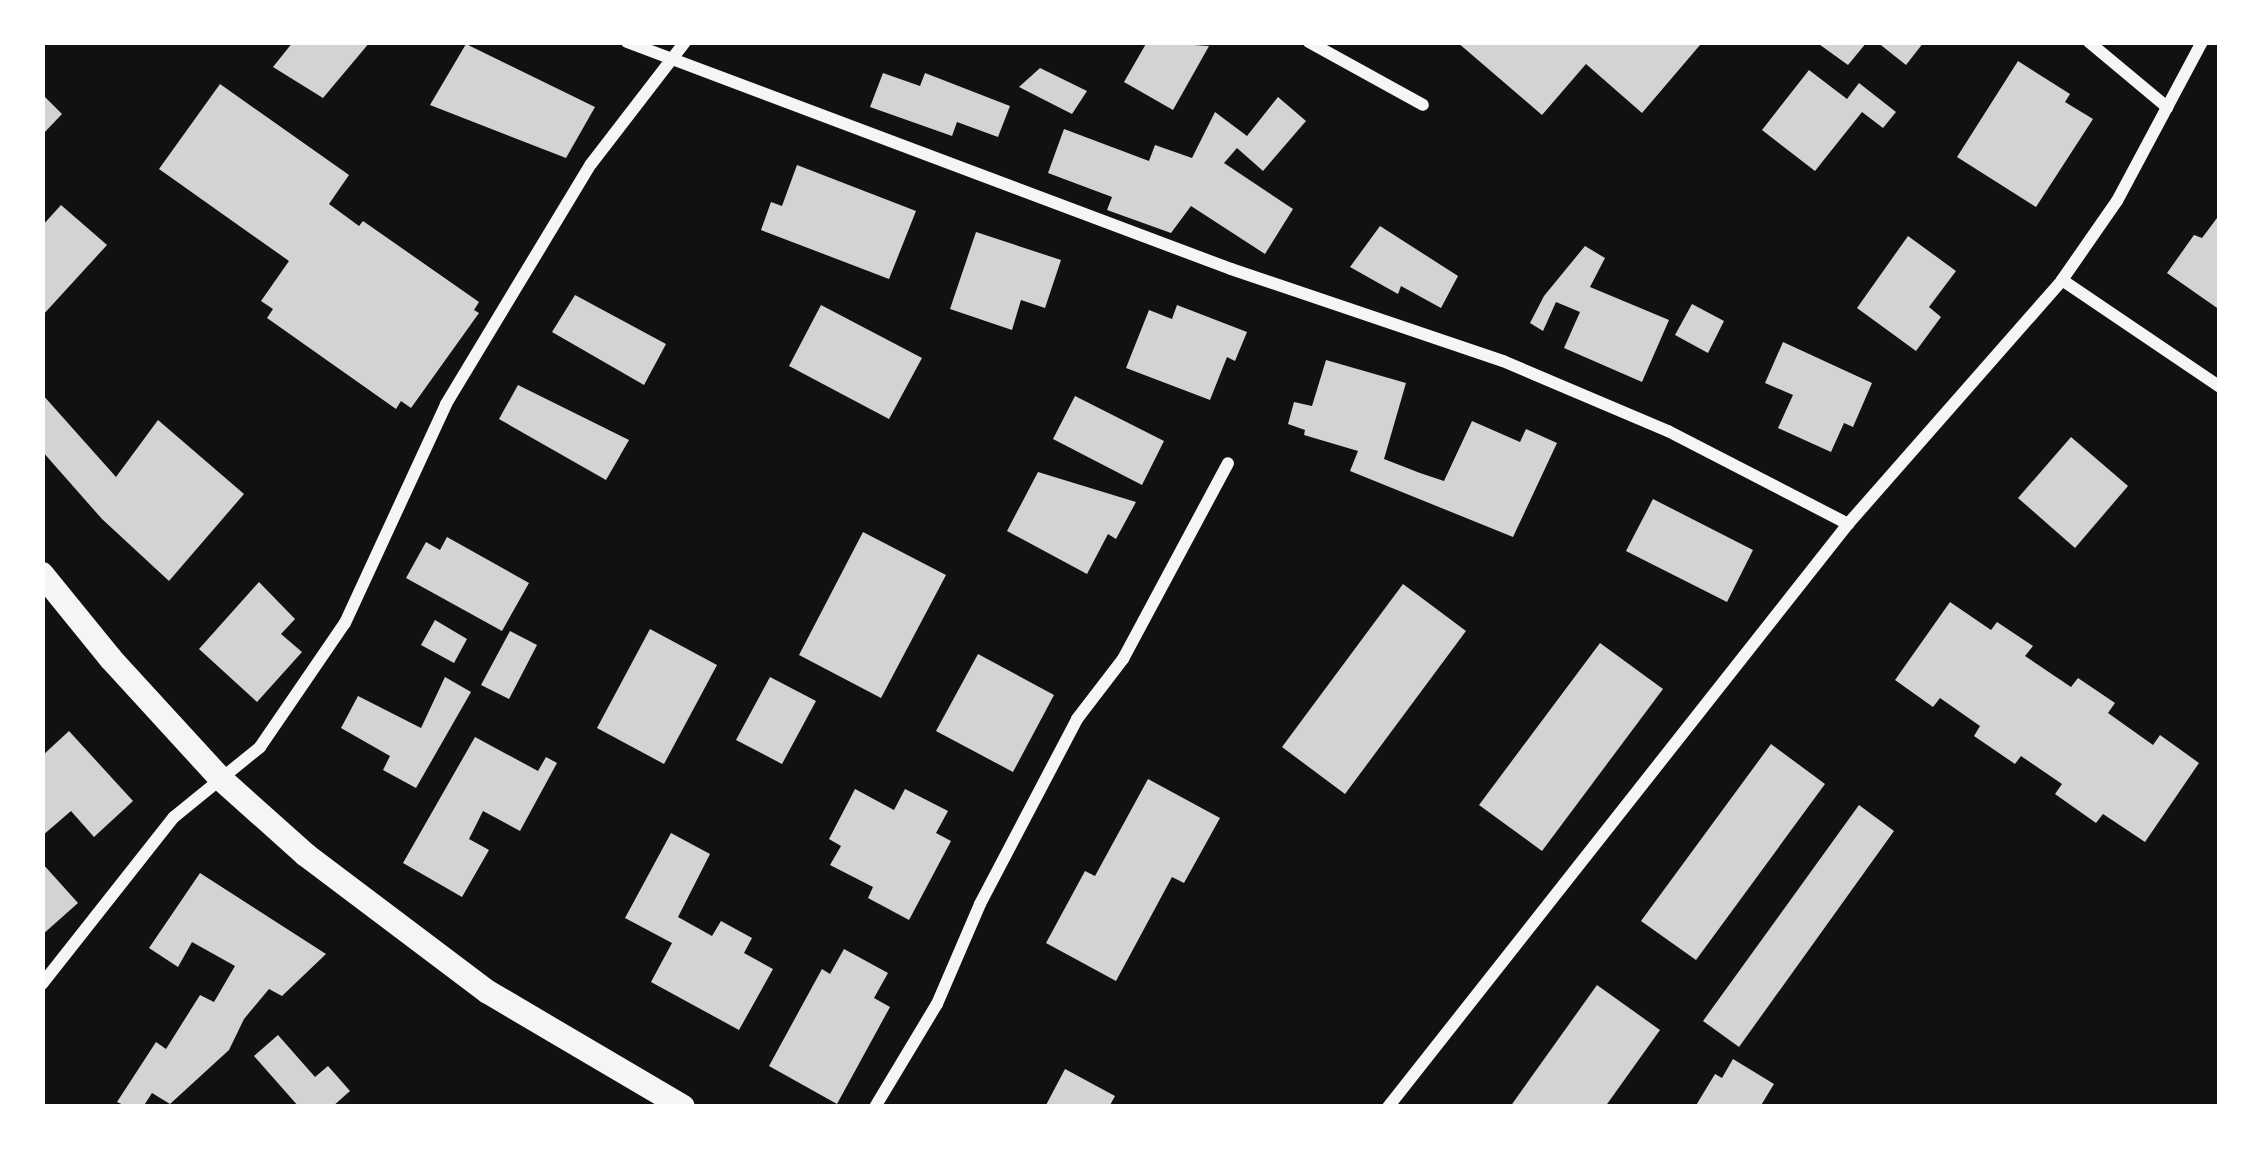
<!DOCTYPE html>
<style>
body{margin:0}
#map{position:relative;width:2262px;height:1149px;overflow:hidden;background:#111;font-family:"Archivo Narrow",sans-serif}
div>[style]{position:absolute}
.building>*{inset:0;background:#d3d3d3}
.minor>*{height:12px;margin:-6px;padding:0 6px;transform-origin:6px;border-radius:6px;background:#f5f5f5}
.secondary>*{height:24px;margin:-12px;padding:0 12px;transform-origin:12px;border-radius:12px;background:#f5f5f5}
span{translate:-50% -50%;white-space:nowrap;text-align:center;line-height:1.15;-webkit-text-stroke:9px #fff;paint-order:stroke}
.frame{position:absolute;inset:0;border:45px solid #fff;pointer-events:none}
</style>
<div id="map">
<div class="building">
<i style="clip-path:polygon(293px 42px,370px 42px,323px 98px,273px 67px)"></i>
<i style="clip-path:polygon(1147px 42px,1209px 46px,1173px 110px,1124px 82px)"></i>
<i style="clip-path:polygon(1457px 42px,1696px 42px,1700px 45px,1642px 113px,1586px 64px,1542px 115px)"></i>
<i style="clip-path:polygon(1816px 42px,1867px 42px,1848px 65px)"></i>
<i style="clip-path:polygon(1877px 42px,1924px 42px,1906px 65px)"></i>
<i style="clip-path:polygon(466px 44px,595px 107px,566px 158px,430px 105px)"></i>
<i style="clip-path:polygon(2018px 61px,2070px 94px,2065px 102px,2093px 119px,2036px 207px,1957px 157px)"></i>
<i style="clip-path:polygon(1040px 68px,1087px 91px,1072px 114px,1019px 87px)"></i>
<i style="clip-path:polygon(1809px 70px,1847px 99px,1859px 83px,1896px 112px,1883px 128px,1862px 112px,1815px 171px,1762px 130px)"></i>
<i style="clip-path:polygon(883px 73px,920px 86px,925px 73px,1010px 106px,998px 137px,957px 122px,952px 136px,870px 107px)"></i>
<i style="clip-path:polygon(220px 84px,349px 175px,329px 204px,359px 226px,363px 221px,479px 302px,474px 310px,479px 313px,411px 408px,401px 401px,396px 409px,267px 318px,273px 309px,261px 301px,289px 261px,159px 169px)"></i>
<i style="clip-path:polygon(42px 94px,62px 114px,42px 135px)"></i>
<i style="clip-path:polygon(1278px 97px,1306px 121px,1263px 171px,1237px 148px,1224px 163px,1293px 209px,1265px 254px,1191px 206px,1171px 233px,1107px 210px,1112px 197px,1048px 173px,1064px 129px,1149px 161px,1155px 145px,1192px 158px,1215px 112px,1247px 136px)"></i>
<i style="clip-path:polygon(797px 165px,916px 211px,889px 279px,761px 230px,771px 202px,782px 206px)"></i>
<i style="clip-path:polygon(61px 205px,107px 245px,42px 316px,42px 226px)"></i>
<i style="clip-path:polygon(2220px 214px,2220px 310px,2167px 273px,2194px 235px,2202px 238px)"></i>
<i style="clip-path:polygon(1380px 226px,1458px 276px,1441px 308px,1401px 286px,1398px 294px,1350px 267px)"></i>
<i style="clip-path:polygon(976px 232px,1061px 260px,1045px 308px,1021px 300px,1012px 330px,950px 309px)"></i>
<i style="clip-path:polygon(1908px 236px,1956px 271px,1929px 307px,1941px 317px,1916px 351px,1857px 308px)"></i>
<i style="clip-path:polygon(1585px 246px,1605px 258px,1590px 287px,1669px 320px,1642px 382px,1564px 348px,1580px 312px,1556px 302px,1543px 331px,1530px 323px,1544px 296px)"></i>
<i style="clip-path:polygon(575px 295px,666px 344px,644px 385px,552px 332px)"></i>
<i style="clip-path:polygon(1692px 304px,1724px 321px,1708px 353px,1675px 335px)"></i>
<i style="clip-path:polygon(821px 305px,922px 358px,889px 419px,789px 366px)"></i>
<i style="clip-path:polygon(1177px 305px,1247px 332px,1235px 361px,1227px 357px,1210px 400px,1126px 368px,1149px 310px,1172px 319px)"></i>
<i style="clip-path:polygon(1783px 342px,1872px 383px,1853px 427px,1844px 423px,1831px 452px,1778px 428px,1793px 395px,1765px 383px)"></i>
<i style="clip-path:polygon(1326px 360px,1406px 383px,1384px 459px,1420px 473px,1444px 481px,1472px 421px,1520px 442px,1526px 429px,1557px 443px,1513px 537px,1350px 471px,1358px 451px,1304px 435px,1305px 430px,1288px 424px,1294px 402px,1312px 406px)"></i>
<i style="clip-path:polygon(518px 385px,629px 440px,606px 480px,499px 419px)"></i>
<i style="clip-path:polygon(42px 394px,116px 477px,158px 420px,244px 494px,169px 581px,102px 519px,42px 451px)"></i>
<i style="clip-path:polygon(1075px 396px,1164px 441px,1142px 485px,1053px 439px)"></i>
<i style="clip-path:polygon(2071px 437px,2128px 486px,2075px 548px,2018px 498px)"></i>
<i style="clip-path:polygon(1038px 472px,1136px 502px,1116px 539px,1108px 534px,1087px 574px,1007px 531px)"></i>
<i style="clip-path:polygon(1653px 499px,1753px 550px,1727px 602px,1626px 551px)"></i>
<i style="clip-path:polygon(863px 532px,946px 575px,881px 698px,799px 655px)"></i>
<i style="clip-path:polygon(447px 537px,529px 583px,502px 631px,406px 578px,426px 542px,440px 550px)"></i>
<i style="clip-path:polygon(259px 582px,295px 619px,281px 634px,302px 652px,257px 702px,199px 649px)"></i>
<i style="clip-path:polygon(1403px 584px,1466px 631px,1345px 794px,1282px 747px)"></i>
<i style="clip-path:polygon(1950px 602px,1991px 630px,1997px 622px,2033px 646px,2025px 656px,2071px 687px,2078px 678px,2115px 703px,2108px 713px,2153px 745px,2160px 735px,2199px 763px,2145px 842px,2103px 814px,2096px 823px,2055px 794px,2062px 784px,2021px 756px,2015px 764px,1974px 736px,1980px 726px,1940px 698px,1933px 707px,1895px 680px)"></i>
<i style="clip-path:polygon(435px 620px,467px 639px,454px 663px,421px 645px)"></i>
<i style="clip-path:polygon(650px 629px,717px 665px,664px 764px,597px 728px)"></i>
<i style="clip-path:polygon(510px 631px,537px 645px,509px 699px,481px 685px)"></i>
<i style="clip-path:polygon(1600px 643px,1663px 689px,1542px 851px,1479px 805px)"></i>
<i style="clip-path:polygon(978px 654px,1054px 695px,1013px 772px,936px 731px)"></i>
<i style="clip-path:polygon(445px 677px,471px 692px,416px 788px,383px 770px,390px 756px,341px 728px,358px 696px,421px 728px)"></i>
<i style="clip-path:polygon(770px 677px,816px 701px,782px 764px,736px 740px)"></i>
<i style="clip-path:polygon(69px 731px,133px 801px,94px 837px,71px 811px,42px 836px,42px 756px)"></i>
<i style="clip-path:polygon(475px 737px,538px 771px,546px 757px,557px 763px,520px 831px,483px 811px,469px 839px,489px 850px,462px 897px,403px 863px)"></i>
<i style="clip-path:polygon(1771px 744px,1825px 784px,1696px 960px,1641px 921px)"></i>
<i style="clip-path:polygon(1148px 779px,1220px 818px,1184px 883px,1172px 877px,1116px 981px,1046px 943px,1085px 871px,1095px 876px)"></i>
<i style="clip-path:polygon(855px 789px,894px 810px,905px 789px,948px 811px,936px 833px,951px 841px,909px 920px,868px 898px,873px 887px,830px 865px,841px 846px,829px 839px)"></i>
<i style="clip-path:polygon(1859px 805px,1894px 831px,1739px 1047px,1703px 1021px)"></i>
<i style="clip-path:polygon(671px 833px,710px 854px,678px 917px,712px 936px,721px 921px,752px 938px,744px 953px,773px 969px,739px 1030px,651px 982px,672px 943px,625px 918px)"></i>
<i style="clip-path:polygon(42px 863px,78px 903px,42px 935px)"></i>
<i style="clip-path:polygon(200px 873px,326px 954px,282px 996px,269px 989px,244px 1019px,229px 1050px,170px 1104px,152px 1093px,143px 1107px,128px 1107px,117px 1102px,156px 1042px,166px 1049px,200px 995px,214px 1002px,235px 966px,192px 942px,178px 967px,149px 948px)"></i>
<i style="clip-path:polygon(844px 949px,888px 973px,874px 998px,890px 1007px,837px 1104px,769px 1066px,822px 969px,830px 974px)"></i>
<i style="clip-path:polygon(1597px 985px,1660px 1030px,1605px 1107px,1510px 1107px)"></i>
<i style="clip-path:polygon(278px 1035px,315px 1077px,328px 1066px,350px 1091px,332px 1107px,299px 1107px,254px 1056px)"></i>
<i style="clip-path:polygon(1733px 1059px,1774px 1084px,1760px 1107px,1695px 1107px,1715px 1074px,1722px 1078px)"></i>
<i style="clip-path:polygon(1065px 1069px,1115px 1096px,1109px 1107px,1045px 1107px)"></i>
</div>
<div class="minor">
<i style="left:627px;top:42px;width:645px;rotate:20.6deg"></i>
<i style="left:1231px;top:269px;width:287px;rotate:18.7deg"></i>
<i style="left:1503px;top:361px;width:179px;rotate:23deg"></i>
<i style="left:1668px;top:431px;width:203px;rotate:27.3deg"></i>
<i style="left:1309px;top:42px;width:130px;rotate:28.9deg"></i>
<i style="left:2089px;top:42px;width:102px;rotate:39.8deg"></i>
<i style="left:2062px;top:280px;width:191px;rotate:34.1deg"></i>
<i style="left:42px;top:984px;width:213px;rotate:-51.7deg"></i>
<i style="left:174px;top:817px;width:111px;rotate:-39.1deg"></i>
<i style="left:260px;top:747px;width:150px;rotate:-55.6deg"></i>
<i style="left:345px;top:623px;width:241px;rotate:-65.2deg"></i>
<i style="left:446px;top:404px;width:280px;rotate:-58.9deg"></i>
<i style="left:591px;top:164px;width:154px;rotate:-52.4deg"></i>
<i style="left:875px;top:1107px;width:120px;rotate:-59deg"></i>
<i style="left:937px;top:1004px;width:109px;rotate:-66.7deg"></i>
<i style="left:980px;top:904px;width:209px;rotate:-62.3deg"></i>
<i style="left:1077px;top:719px;width:76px;rotate:-52.5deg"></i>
<i style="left:1123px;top:659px;width:222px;rotate:-61.8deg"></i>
<i style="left:1388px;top:1107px;width:743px;rotate:-51.73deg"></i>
<i style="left:1848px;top:524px;width:325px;rotate:-48.7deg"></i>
<i style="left:2062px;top:280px;width:96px;rotate:-55.2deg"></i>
<i style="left:2117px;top:201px;width:180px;rotate:-61.9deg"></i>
</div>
<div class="secondary">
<i style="left:42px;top:574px;width:109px;rotate:50.9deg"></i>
<i style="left:111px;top:659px;width:163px;rotate:47.5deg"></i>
<i style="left:221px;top:779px;width:114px;rotate:41.8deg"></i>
<i style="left:306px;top:855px;width:228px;rotate:37deg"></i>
<i style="left:488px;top:992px;width:226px;rotate:30.5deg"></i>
</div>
<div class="frame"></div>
</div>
